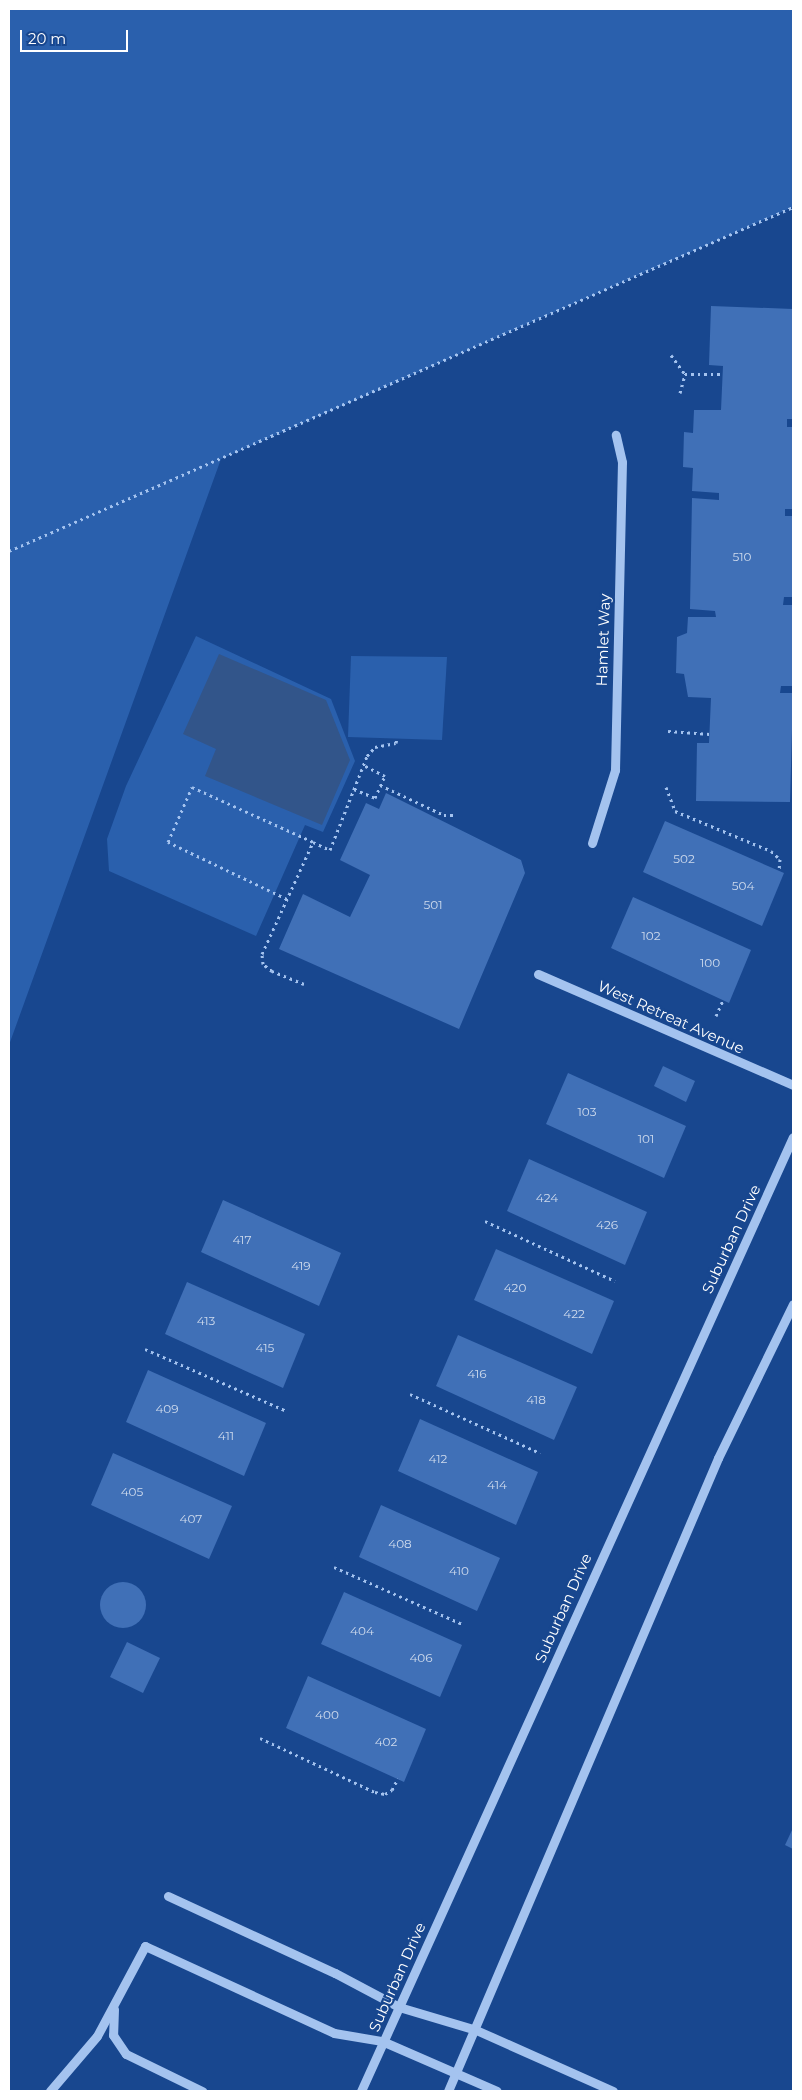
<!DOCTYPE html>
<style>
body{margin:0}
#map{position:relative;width:802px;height:2100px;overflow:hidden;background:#18478f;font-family:Montserrat,sans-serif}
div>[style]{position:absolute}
.green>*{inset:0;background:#2a60ad}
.water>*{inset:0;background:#32558a}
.building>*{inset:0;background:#4070b7}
.round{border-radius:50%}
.path>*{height:3px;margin-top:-1.5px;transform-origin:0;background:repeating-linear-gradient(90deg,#a4c3ef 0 2.5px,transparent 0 6.5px)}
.minor>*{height:9px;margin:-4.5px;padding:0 4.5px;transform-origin:4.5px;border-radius:4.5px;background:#a4c3ef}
span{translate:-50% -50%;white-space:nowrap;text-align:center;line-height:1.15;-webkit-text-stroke:4.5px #18478f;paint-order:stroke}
.number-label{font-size:12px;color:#cfdbed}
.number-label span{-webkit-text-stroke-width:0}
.street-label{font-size:15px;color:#fff}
.frame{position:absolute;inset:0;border:10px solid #fff;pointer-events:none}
.scale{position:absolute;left:20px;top:30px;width:108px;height:22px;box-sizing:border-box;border:2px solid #fff;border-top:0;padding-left:6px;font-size:15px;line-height:18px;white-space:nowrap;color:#fff;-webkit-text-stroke:4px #18478f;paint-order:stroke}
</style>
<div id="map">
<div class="green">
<i style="clip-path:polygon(9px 9px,793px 9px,793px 207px,221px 459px,9px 1045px)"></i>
<i style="clip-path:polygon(196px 636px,331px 699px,355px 761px,323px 832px,305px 825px,256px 936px,109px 871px,107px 839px,126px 786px)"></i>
<i style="clip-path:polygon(351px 656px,447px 657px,442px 740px,348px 737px)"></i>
</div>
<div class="water">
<i style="clip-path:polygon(219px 654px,326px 700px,350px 760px,322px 825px,205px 776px,216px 749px,183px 734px)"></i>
</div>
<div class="building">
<i style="clip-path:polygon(711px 306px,793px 309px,793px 419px,787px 419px,787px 427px,793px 427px,793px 509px,785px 509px,785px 516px,793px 516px,793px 597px,784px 597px,783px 605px,793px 605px,793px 686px,781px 686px,780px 693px,793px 693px,790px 802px,696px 801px,697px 743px,709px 743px,711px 698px,688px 697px,684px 674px,676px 673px,677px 637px,687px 633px,688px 617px,716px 617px,715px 611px,690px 609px,692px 498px,719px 500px,719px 493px,692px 491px,693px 468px,683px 467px,684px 432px,693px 433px,694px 410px,721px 410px,723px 366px,709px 365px)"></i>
<i style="clip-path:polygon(386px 793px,521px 860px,525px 873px,459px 1029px,279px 949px,303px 894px,350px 917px,370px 875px,340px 860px,366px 803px,379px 809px)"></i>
<i style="clip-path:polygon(665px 821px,784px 873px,762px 926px,643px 872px)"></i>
<i style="clip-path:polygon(633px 897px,751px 950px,729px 1003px,611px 948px)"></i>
<i style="clip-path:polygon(663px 1066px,695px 1081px,686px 1102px,654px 1086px)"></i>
<i style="clip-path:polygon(568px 1073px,686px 1126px,664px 1178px,546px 1124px)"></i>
<i style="clip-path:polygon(529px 1159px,647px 1212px,625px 1265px,507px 1211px)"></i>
<i style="clip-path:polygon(223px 1200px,341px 1253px,319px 1306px,201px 1252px)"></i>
<i style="clip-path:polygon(496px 1249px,614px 1301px,592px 1354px,474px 1300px)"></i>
<i style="clip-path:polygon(187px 1282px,305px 1334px,283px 1388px,165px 1334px)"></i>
<i style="clip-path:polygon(458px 1335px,577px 1387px,554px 1440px,436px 1386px)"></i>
<i style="clip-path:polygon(148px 1370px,266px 1423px,244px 1476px,126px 1422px)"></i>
<i style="clip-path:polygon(420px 1419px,538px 1472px,516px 1525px,398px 1471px)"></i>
<i style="clip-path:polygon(113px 1453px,232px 1506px,209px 1559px,91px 1505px)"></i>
<i style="clip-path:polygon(381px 1505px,500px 1558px,477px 1611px,359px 1557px)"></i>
<i class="round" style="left:100px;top:1582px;width:46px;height:46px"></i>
<i style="clip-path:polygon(344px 1592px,462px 1645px,440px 1697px,321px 1644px)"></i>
<i style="clip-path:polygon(127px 1642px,160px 1658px,143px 1693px,110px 1677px)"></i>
<i style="clip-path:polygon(308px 1676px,426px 1729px,404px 1782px,286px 1728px)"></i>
<i style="clip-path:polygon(793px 1828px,793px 1849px,785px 1845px)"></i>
</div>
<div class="path">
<i style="left:671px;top:355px;width:24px;rotate:54deg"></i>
<i style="left:680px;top:393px;width:20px;rotate:-75deg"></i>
<i style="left:685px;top:374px;width:38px"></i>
<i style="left:9px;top:551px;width:856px;rotate:-23.69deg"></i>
<i style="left:668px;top:731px;width:42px;rotate:4.1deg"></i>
<i style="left:380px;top:785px;width:71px;rotate:25.1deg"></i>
<i style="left:444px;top:815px;width:12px"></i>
<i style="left:666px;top:787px;width:26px;rotate:69deg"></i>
<i style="left:675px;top:811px;width:104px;rotate:22.6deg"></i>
<i style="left:771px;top:851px;width:12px;rotate:42deg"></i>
<i style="left:780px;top:859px;width:12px;rotate:95deg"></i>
<i style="left:354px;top:789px;width:23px;rotate:23deg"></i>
<i style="left:375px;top:798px;width:24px;rotate:-66deg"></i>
<i style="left:385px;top:776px;width:25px;rotate:-153deg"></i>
<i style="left:287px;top:899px;width:132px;rotate:-154.4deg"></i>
<i style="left:168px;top:842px;width:60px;rotate:-66.4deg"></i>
<i style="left:192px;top:787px;width:133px;rotate:24.4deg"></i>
<i style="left:304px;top:984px;width:35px;rotate:-158deg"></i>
<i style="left:272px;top:971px;width:11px;rotate:-142deg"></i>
<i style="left:263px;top:964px;width:10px;rotate:-96deg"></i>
<i style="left:262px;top:954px;width:123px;rotate:-65.5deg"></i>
<i style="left:313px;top:842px;width:19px;rotate:25deg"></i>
<i style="left:330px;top:850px;width:101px;rotate:-68.5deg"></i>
<i style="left:367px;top:756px;width:12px;rotate:-48deg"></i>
<i style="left:375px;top:747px;width:21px;rotate:-11deg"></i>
<i style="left:396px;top:743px;width:5px;rotate:-79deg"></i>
<i style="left:716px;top:1016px;width:17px;rotate:-66deg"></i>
<i style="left:485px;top:1221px;width:143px;rotate:24.8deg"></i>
<i style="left:145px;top:1349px;width:155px;rotate:23.6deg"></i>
<i style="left:410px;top:1394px;width:143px;rotate:24.4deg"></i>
<i style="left:334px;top:1567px;width:140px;rotate:24deg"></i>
<i style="left:260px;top:1738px;width:127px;rotate:25.2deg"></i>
<i style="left:375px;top:1792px;width:10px;rotate:11deg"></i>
<i style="left:385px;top:1794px;width:8px;rotate:-30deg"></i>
<i style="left:392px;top:1790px;width:13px;rotate:-63deg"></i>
</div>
<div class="minor">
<i style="left:592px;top:843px;width:77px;rotate:-72.5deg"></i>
<i style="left:615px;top:770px;width:308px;rotate:-88.7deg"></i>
<i style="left:622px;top:462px;width:28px;rotate:-103deg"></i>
<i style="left:538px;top:974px;width:278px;rotate:23.5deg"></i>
<i style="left:168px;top:1896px;width:184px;rotate:24.8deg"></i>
<i style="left:335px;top:1973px;width:72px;rotate:28deg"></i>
<i style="left:399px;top:2007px;width:80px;rotate:16.6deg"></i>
<i style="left:476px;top:2030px;width:150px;rotate:24deg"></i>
<i style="left:114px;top:2009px;width:26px;rotate:92deg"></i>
<i style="left:113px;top:2035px;width:23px;rotate:56deg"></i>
<i style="left:126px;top:2054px;width:85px;rotate:26deg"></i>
<i style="left:50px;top:2091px;width:72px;rotate:-49.5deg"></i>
<i style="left:97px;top:2036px;width:102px;rotate:-61.9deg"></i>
<i style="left:145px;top:1946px;width:208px;rotate:24.7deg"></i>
<i style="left:334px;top:2033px;width:49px;rotate:9.5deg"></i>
<i style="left:382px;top:2041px;width:125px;rotate:23.5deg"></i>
<i style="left:361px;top:2091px;width:1047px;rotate:-65.64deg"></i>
<i style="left:448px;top:2091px;width:688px;rotate:-66.9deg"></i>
<i style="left:718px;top:1458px;width:171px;rotate:-64deg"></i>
</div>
<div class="number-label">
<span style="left:742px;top:557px">510</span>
<span style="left:684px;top:859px">502</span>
<span style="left:743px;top:886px">504</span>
<span style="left:433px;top:905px">501</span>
<span style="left:651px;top:936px">102</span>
<span style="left:710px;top:963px">100</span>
<span style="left:587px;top:1112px">103</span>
<span style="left:646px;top:1139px">101</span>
<span style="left:547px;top:1198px">424</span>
<span style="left:607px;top:1225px">426</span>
<span style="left:242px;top:1240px">417</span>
<span style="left:301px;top:1266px">419</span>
<span style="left:515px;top:1288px">420</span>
<span style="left:574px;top:1314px">422</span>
<span style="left:206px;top:1321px">413</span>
<span style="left:265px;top:1348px">415</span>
<span style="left:477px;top:1374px">416</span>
<span style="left:536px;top:1400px">418</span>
<span style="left:167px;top:1409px">409</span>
<span style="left:226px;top:1436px">411</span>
<span style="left:438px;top:1459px">412</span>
<span style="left:497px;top:1485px">414</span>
<span style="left:132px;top:1492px">405</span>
<span style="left:191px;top:1519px">407</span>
<span style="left:400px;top:1544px">408</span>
<span style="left:459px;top:1571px">410</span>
<span style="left:362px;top:1631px">404</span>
<span style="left:421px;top:1658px">406</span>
<span style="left:327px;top:1715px">400</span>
<span style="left:386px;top:1742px">402</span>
</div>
<div class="street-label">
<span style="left:603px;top:640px;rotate:-88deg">Hamlet Way</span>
<span style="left:671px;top:1017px;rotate:24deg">West Retreat Avenue</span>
<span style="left:731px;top:1239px;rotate:-65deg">Suburban Drive</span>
<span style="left:563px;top:1608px;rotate:-66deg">Suburban Drive</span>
<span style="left:397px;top:1977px;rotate:-66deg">Suburban Drive</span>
</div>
<div class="frame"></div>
<div class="scale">20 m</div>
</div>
